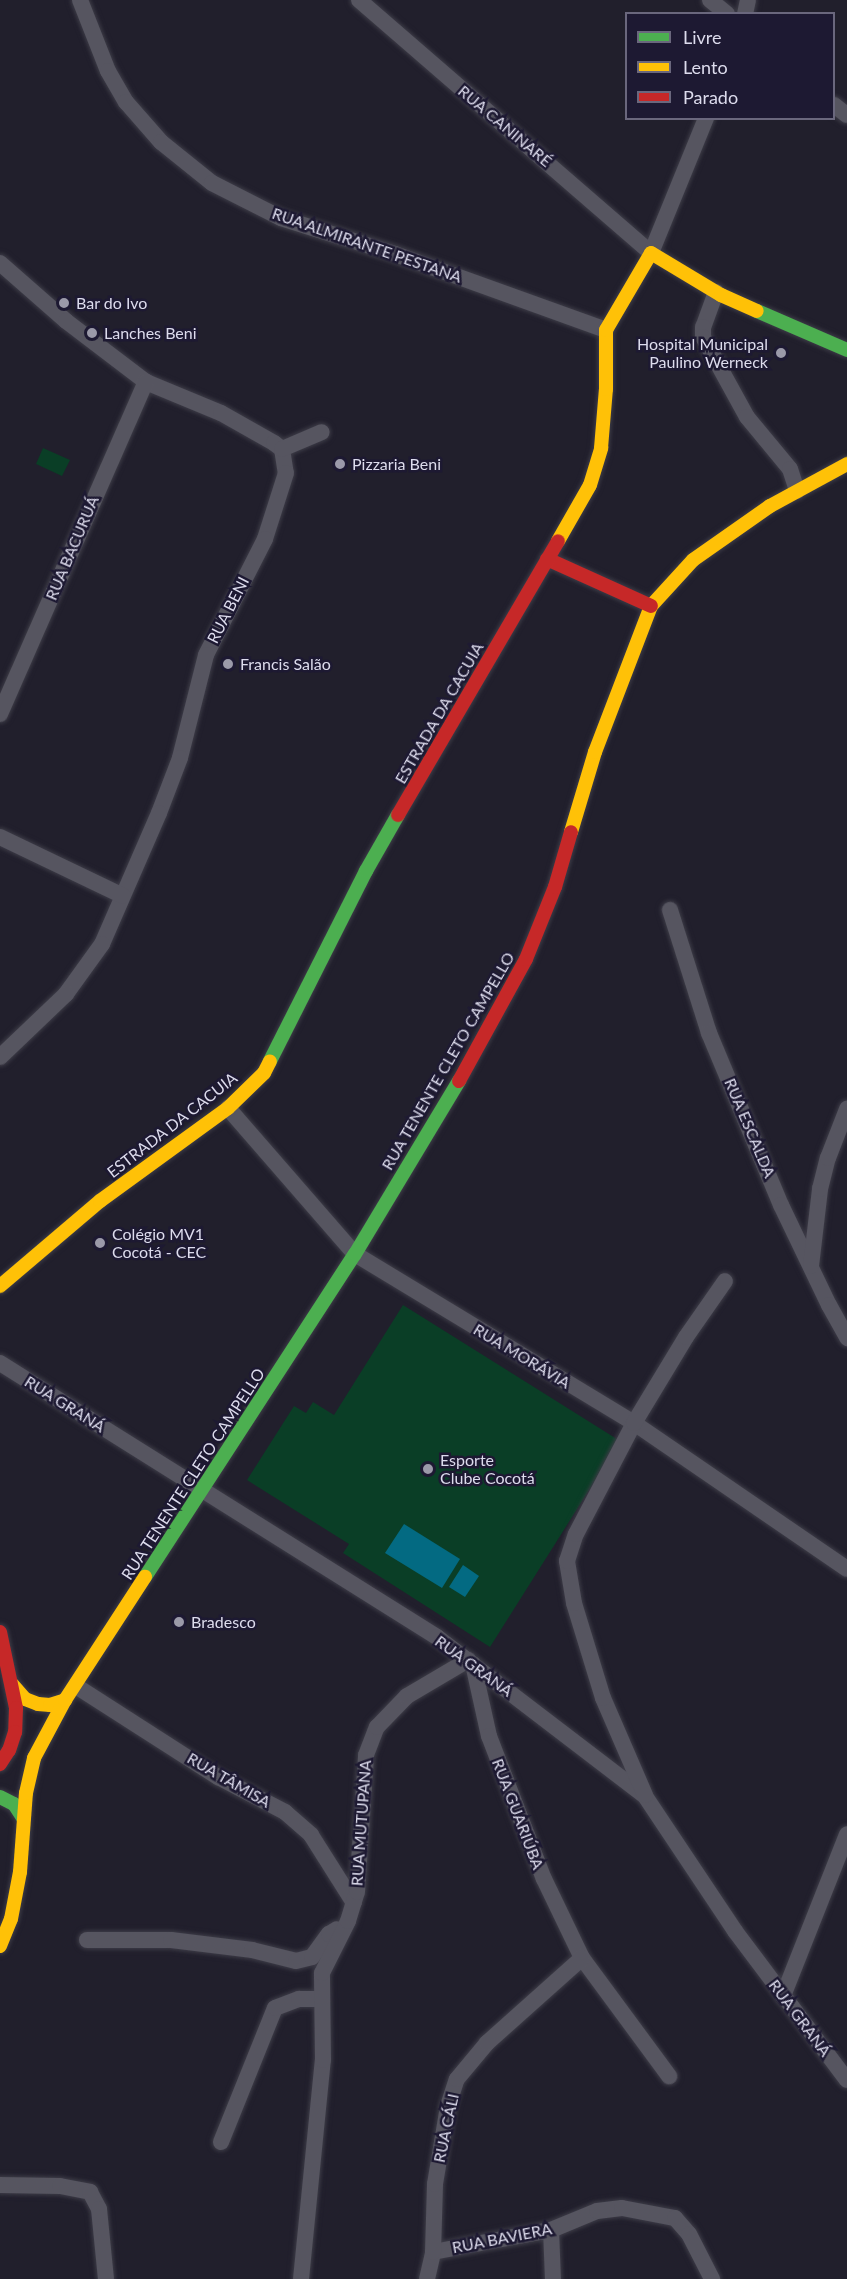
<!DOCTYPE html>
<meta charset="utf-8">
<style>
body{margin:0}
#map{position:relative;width:847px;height:2279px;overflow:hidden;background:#211f2c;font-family:Lato,sans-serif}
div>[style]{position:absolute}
.green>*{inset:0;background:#0a3e26}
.water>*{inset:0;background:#036a82}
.roads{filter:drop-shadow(0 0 2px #3d3c47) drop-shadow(0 0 2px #3d3c47)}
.street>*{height:16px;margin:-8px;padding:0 8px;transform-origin:8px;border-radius:8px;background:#565560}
.fast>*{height:14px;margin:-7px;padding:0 7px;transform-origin:7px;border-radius:7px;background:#4caf50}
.slow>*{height:14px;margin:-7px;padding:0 7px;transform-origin:7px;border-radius:7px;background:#ffc107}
.jam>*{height:14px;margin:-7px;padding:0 7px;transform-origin:7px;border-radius:7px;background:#c62828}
.dots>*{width:16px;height:16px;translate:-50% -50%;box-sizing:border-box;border:3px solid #1d1932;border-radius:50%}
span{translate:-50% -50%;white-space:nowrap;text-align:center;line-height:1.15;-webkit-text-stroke:5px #1d1932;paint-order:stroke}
.street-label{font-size:16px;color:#dddced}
.poi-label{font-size:16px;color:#dddced}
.left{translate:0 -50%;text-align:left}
.right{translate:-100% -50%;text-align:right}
.legend{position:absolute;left:625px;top:12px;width:210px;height:108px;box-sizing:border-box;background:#1d1932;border:2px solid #6a677d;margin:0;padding:8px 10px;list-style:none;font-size:18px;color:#dddced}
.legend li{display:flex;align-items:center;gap:12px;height:30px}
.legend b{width:30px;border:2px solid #6a677d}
</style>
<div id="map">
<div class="green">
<i style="clip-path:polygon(43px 448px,70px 460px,62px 476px,36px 464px)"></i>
<i style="clip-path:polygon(403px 1305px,620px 1441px,490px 1647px,343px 1553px,349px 1544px,247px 1480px,294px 1406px,306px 1413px,313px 1402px,334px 1415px)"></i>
</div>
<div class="water">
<i style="clip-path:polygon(404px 1524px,460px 1559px,442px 1588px,385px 1553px)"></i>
<i style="clip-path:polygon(463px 1565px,479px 1576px,465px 1597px,449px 1587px)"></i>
</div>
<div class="roads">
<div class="street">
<i style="left:80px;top:0;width:76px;rotate:68.5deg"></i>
<i style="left:108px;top:71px;width:36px;rotate:60deg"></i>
<i style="left:126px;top:102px;width:53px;rotate:48.8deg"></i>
<i style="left:161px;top:142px;width:65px;rotate:38.8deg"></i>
<i style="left:212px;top:183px;width:77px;rotate:26.9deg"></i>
<i style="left:281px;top:218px;width:120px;rotate:17.5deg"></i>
<i style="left:395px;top:254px;width:224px;rotate:19.8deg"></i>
<i style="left:359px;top:0;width:386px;rotate:40.9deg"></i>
<i style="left:651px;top:253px;width:146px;rotate:-67.8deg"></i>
<i style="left:710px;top:0;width:22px;rotate:39deg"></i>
<i style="left:745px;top:14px;width:14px;rotate:-78deg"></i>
<i style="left:834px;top:105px;width:16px;rotate:38deg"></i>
<i style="left:0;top:263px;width:88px;rotate:41.3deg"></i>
<i style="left:66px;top:321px;width:101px;rotate:37.3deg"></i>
<i style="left:146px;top:382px;width:81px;rotate:22.5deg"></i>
<i style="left:221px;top:413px;width:61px;rotate:29.5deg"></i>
<i style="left:274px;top:443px;width:10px;rotate:37deg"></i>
<i style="left:282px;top:449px;width:24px;rotate:81deg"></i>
<i style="left:286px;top:473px;width:69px;rotate:107.7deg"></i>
<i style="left:265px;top:539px;width:130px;rotate:117deg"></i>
<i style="left:206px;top:655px;width:106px;rotate:104.2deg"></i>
<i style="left:180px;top:758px;width:59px;rotate:110.9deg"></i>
<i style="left:159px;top:813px;width:143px;rotate:113.5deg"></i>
<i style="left:102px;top:944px;width:62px;rotate:125.8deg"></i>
<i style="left:66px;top:994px;width:91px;rotate:136.3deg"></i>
<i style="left:716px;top:292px;width:37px;rotate:110deg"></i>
<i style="left:703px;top:327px;width:10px;rotate:90deg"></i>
<i style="left:703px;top:337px;width:91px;rotate:61.2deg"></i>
<i style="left:747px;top:417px;width:67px;rotate:50.4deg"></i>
<i style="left:790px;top:469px;width:23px;rotate:72deg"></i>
<i style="left:282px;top:449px;width:43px;rotate:-23deg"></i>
<i style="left:0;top:714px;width:363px;rotate:-66.3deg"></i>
<i style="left:0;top:837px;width:136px;rotate:25.6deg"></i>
<i style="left:670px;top:910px;width:129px;rotate:72.4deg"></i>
<i style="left:709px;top:1033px;width:186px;rotate:67.3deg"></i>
<i style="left:781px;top:1205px;width:111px;rotate:64.4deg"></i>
<i style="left:829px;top:1305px;width:38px;rotate:61deg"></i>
<i style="left:228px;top:1108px;width:194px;rotate:49deg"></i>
<i style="left:355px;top:1254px;width:326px;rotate:31.2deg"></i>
<i style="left:634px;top:1423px;width:258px;rotate:34.4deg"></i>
<i style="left:811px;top:1266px;width:78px;rotate:-83.3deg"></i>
<i style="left:820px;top:1189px;width:32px;rotate:-76deg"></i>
<i style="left:828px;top:1158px;width:53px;rotate:-68.8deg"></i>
<i style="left:0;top:1363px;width:516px;rotate:32.09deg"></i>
<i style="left:437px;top:1637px;width:262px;rotate:37.4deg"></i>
<i style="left:645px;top:1796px;width:162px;rotate:56.3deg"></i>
<i style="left:735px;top:1931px;width:186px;rotate:53.1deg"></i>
<i style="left:473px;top:1664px;width:74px;rotate:77.5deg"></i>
<i style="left:489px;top:1736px;width:153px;rotate:69deg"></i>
<i style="left:544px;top:1879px;width:88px;rotate:64.3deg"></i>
<i style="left:582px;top:1958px;width:147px;rotate:53.6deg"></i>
<i style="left:76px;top:1686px;width:169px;rotate:32.7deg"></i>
<i style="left:218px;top:1777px;width:76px;rotate:27.6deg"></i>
<i style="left:285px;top:1812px;width:35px;rotate:41deg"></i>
<i style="left:311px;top:1835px;width:80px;rotate:57.7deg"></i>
<i style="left:645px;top:1795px;width:106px;rotate:-113.4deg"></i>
<i style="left:603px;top:1698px;width:99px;rotate:-107deg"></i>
<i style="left:574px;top:1603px;width:43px;rotate:-99.5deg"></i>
<i style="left:567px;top:1561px;width:28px;rotate:-72deg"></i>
<i style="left:576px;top:1534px;width:125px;rotate:-62.4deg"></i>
<i style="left:634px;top:1423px;width:100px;rotate:-58.8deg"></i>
<i style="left:686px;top:1337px;width:68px;rotate:-55.1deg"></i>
<i style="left:87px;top:1940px;width:84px"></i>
<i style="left:171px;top:1940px;width:82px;rotate:7deg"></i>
<i style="left:252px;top:1950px;width:45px;rotate:14deg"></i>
<i style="left:296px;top:1961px;width:16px;rotate:-14deg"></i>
<i style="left:312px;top:1957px;width:29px;rotate:-54deg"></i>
<i style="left:329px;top:1934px;width:9px;rotate:-32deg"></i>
<i style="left:783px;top:1996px;width:174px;rotate:-68.4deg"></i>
<i style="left:221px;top:2142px;width:144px;rotate:-68.1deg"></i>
<i style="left:275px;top:2008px;width:26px;rotate:-21deg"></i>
<i style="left:299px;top:1999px;width:22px"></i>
<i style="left:0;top:2185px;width:60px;rotate:1deg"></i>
<i style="left:60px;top:2186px;width:31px;rotate:11deg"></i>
<i style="left:90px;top:2192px;width:19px;rotate:62deg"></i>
<i style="left:99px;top:2209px;width:70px;rotate:84.3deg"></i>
<i style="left:551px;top:2230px;width:49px;rotate:87.7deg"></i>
<i style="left:433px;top:2252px;width:120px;rotate:-10.6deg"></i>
<i style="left:551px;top:2230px;width:50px;rotate:-22.4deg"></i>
<i style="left:597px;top:2211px;width:25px;rotate:-7deg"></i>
<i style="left:622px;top:2208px;width:54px;rotate:10.7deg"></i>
<i style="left:675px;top:2218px;width:21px;rotate:49deg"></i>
<i style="left:689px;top:2234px;width:51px;rotate:62.9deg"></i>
<i style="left:301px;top:2279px;width:220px;rotate:-84.3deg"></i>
<i style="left:323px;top:2060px;width:87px;rotate:-90.7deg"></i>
<i style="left:322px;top:1973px;width:58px;rotate:-63.4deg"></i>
<i style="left:348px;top:1921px;width:30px;rotate:-73deg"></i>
<i style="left:357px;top:1892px;width:137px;rotate:-86.2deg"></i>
<i style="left:366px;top:1755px;width:30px;rotate:-69deg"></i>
<i style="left:377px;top:1727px;width:43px;rotate:-45.9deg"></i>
<i style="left:407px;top:1696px;width:71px;rotate:-30.5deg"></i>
<i style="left:427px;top:2279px;width:28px;rotate:-77deg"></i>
<i style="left:433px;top:2252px;width:68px;rotate:-88.3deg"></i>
<i style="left:435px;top:2184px;width:79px;rotate:-80.5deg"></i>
<i style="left:448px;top:2106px;width:28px;rotate:-72deg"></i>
<i style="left:457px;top:2079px;width:47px;rotate:-50.2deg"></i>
<i style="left:487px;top:2043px;width:127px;rotate:-41.8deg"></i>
</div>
<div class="fast">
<i style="left:757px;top:311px;width:98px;rotate:23.4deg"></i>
<i style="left:270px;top:1061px;width:213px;rotate:-63.2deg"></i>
<i style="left:366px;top:871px;width:64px;rotate:-60.3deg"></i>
<i style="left:145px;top:1577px;width:385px;rotate:-57deg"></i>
<i style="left:355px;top:1254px;width:202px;rotate:-59deg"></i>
<i style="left:0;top:1797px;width:16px;rotate:27deg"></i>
<i style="left:14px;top:1804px;width:17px;rotate:57deg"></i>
</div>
<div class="slow">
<i style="left:558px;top:541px;width:64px;rotate:-60.3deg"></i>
<i style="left:590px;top:485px;width:39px;rotate:-73deg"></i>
<i style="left:601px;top:448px;width:59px;rotate:-85.2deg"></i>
<i style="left:606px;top:389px;width:59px;rotate:-90deg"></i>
<i style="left:606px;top:330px;width:89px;rotate:-59.7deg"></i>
<i style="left:651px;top:253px;width:82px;rotate:31deg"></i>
<i style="left:721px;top:295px;width:39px;rotate:24deg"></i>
<i style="left:571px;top:832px;width:84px;rotate:-73.3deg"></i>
<i style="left:595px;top:752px;width:156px;rotate:-69deg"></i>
<i style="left:651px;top:606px;width:62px;rotate:-47.6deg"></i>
<i style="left:693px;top:560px;width:94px;rotate:-35deg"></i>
<i style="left:770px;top:506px;width:88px;rotate:-28.6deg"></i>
<i style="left:0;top:1286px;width:131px;rotate:-40.4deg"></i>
<i style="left:100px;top:1201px;width:158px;rotate:-36deg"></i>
<i style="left:228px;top:1108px;width:50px;rotate:-44.2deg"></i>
<i style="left:264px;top:1073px;width:13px;rotate:-63deg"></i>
<i style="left:12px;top:1684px;width:20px;rotate:49deg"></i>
<i style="left:25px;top:1699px;width:14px;rotate:21deg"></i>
<i style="left:38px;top:1704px;width:12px;rotate:5deg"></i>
<i style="left:50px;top:1705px;width:16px;rotate:-18deg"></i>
<i style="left:0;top:1946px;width:29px;rotate:-68deg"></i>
<i style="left:11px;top:1919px;width:48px;rotate:-79.2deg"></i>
<i style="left:20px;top:1872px;width:79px;rotate:-85.7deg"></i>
<i style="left:26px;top:1793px;width:36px;rotate:-77deg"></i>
<i style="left:34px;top:1758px;width:66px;rotate:-61.9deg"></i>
<i style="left:65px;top:1700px;width:147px;rotate:-57deg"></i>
</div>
<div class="jam">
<i style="left:547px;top:559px;width:114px;rotate:24.3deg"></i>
<i style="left:398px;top:815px;width:317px;rotate:-59.7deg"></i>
<i style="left:459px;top:1081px;width:139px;rotate:-61.2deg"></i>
<i style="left:526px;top:959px;width:78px;rotate:-68.1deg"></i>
<i style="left:555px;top:887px;width:57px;rotate:-73.8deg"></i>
<i style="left:0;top:1632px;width:78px;rotate:78.1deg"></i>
<i style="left:16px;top:1708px;width:24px;rotate:92deg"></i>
<i style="left:15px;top:1732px;width:19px;rotate:108deg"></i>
<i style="left:9px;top:1750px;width:17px;rotate:123deg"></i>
</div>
</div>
<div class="dots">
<i style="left:64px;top:303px;background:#9b9aa9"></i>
<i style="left:92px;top:333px;background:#9b9aa9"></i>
<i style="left:781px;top:353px;background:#9b9aa9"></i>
<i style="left:340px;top:464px;background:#9b9aa9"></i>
<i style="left:228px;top:664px;background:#9b9aa9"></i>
<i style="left:100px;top:1243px;background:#9b9aa9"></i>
<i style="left:428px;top:1469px;background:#9b9aa9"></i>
<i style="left:179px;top:1622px;background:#9b9aa9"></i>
</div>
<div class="street-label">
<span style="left:505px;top:126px;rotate:40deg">RUA CANINARÉ</span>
<span style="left:367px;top:245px;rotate:19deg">RUA ALMIRANTE PESTANA</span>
<span style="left:72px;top:548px;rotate:-67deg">RUA BACURUÁ</span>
<span style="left:228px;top:610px;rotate:-63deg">RUA BENI</span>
<span style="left:439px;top:713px;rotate:-60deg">ESTRADA DA CACUIA</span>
<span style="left:448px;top:1061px;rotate:-60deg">RUA TENENTE CLETO CAMPELLO</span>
<span style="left:172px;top:1125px;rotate:-38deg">ESTRADA DA CACUIA</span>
<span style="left:750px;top:1128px;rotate:67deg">RUA ESCALDA</span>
<span style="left:522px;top:1356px;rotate:31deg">RUA MORÁVIA</span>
<span style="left:65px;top:1404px;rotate:32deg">RUA GRANÁ</span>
<span style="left:193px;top:1474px;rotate:-57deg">RUA TENENTE CLETO CAMPELLO</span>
<span style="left:474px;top:1666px;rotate:36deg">RUA GRANÁ</span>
<span style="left:229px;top:1780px;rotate:30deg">RUA TÂMISA</span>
<span style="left:518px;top:1814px;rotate:69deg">RUA GUARIÚBA</span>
<span style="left:361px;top:1823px;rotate:-86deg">RUA MUTUPANA</span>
<span style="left:800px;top:2018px;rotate:53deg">RUA GRANÁ</span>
<span style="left:446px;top:2128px;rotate:-78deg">RUA CÁLI</span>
<span style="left:502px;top:2238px;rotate:-11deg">RUA BAVIERA</span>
</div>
<div class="poi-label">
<span class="left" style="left:76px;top:303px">Bar do Ivo</span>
<span class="left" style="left:104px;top:333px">Lanches Beni</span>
<span class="right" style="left:768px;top:353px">Hospital Municipal<br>Paulino Werneck</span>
<span class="left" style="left:352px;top:464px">Pizzaria Beni</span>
<span class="left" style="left:240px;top:664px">Francis Salão</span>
<span class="left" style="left:112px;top:1243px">Colégio MV1<br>Cocotá - CEC</span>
<span class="left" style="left:440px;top:1469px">Esporte<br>Clube Cocotá</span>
<span class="left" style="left:191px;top:1622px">Bradesco</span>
</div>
<ul class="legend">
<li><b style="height:8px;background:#4caf50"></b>Livre</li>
<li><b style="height:8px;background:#ffc107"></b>Lento</li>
<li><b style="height:8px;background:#c62828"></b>Parado</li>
</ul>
</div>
